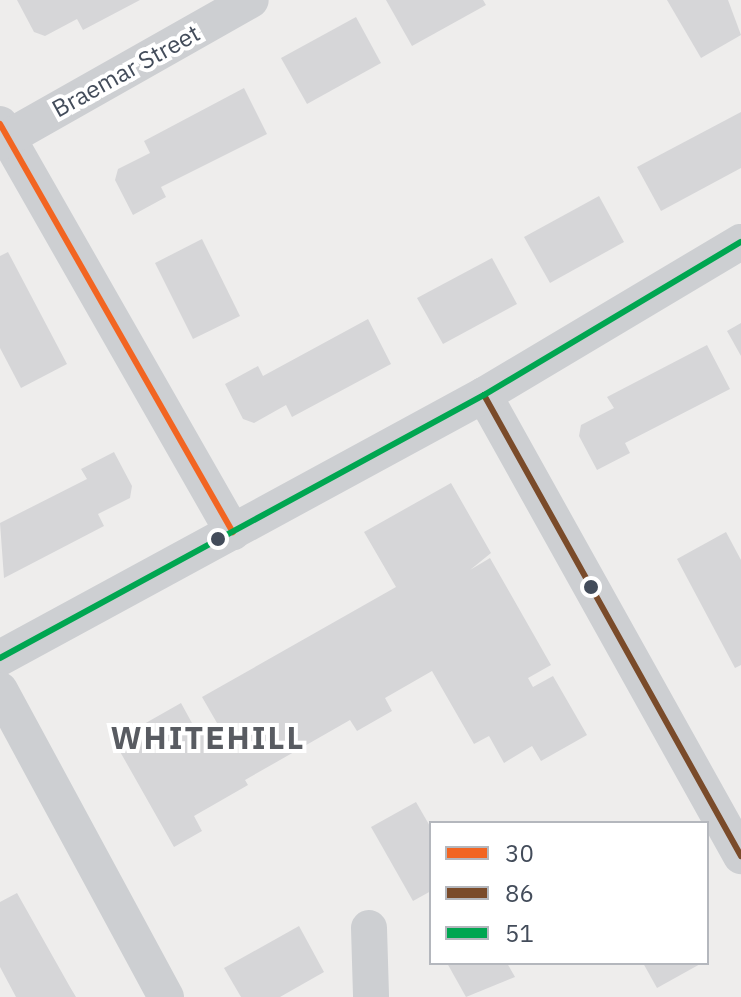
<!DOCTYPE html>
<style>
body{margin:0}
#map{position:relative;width:741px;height:997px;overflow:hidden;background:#eeedec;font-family:"IBM Plex Sans",sans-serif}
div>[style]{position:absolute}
.building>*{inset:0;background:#d6d6d8}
.street>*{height:36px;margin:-18px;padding:0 18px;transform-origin:18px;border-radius:18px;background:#cdcfd2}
.bus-1>*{height:6px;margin:-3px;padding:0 3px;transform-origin:3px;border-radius:3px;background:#f26522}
.bus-2>*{height:6px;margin:-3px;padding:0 3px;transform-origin:3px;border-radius:3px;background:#7a4b2a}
.bus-3>*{height:6px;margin:-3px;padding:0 3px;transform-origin:3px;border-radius:3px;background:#00a651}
.dots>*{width:22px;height:22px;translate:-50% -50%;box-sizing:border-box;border:4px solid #fff;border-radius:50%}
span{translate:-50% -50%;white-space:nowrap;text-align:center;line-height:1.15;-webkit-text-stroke:8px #fff;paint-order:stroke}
.street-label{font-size:24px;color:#434c5a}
.district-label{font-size:32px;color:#585b61;font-weight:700;letter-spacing:2px}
.legend{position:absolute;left:429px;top:821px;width:280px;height:144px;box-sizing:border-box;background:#fff;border:2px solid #b4b7bd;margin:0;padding:10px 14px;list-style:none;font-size:24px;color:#434c5a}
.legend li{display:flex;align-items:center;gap:16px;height:40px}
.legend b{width:40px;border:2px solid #b4b7bd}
</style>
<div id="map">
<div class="building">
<i style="clip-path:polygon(17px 0,140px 0,83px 30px,77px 19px,45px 36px,34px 32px)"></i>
<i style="clip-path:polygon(386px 0,483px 0,486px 5px,412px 46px)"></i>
<i style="clip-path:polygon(667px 0,728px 0,741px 35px,701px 58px)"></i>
<i style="clip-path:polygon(356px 17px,381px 63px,307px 104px,281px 58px)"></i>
<i style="clip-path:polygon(244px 88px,267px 134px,161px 187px,166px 197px,133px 215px,115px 180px,118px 169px,150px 153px,144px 141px)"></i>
<i style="clip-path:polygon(741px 112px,741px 168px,661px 211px,637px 167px)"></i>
<i style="clip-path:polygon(599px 196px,624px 242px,550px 283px,524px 237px)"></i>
<i style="clip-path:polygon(202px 239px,240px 316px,193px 339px,155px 263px)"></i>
<i style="clip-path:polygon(8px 252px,67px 364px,21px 388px,0 348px,0 256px)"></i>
<i style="clip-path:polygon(492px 258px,517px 304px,443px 344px,417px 298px)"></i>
<i style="clip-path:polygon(368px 319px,391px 364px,292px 417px,286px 405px,254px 423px,243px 419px,225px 384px,258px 366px,263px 376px)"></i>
<i style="clip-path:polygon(741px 323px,741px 356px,727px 331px)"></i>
<i style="clip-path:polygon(707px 345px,730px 389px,625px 443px,630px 453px,597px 470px,579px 436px,581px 425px,614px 408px,607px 397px)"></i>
<i style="clip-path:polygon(114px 452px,132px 486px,130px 498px,98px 514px,104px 526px,4px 578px,0 523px,87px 479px,81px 469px)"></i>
<i style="clip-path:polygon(451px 483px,491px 553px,470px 570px,490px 558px,551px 665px,528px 678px,533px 687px,553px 676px,587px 735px,541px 761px,532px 746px,504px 763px,489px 736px,474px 744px,432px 671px,385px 698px,392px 711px,357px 731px,350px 720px,245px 780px,248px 785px,194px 816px,202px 831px,174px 847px,114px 741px,181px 703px,198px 734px,217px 723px,202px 697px,396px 587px,364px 532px)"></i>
<i style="clip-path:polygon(726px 532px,741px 560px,741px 665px,735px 668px,677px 559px)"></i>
<i style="clip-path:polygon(416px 802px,431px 828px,431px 891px,413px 901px,371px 827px)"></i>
<i style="clip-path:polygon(17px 893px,70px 987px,76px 997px,16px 997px,0 967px,0 902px)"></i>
<i style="clip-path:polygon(299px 926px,324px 972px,280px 997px,241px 997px,224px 968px)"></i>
<i style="clip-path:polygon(447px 963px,507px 963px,515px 977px,466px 997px)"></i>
<i style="clip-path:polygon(643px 963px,702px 963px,657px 988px)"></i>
</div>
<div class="street">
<i style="left:0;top:124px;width:470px;rotate:60.3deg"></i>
<i style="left:0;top:142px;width:288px;rotate:-29.5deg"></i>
<i style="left:484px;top:395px;width:528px;rotate:60.86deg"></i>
<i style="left:0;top:658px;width:551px;rotate:-28.52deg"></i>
<i style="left:484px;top:395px;width:299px;rotate:-30.8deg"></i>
<i style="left:0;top:690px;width:349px;rotate:61.6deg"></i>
<i style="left:369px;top:928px;width:69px;rotate:88.3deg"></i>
</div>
<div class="bus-1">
<i style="left:0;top:124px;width:470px;rotate:60.3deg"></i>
</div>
<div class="bus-2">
<i style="left:484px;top:395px;width:528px;rotate:60.86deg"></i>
</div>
<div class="bus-3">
<i style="left:0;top:658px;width:551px;rotate:-28.52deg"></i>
<i style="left:484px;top:395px;width:299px;rotate:-30.8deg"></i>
</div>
<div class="dots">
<i style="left:218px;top:539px;background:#434c5a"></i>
<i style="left:591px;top:587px;background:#434c5a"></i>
</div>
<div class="street-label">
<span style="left:126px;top:71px;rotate:-29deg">Braemar Street</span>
</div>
<div class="district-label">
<span style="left:208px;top:737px">WHITEHILL</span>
</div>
<ul class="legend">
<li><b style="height:10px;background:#f26522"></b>30</li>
<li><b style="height:10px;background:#7a4b2a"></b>86</li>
<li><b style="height:10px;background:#00a651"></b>51</li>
</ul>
</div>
